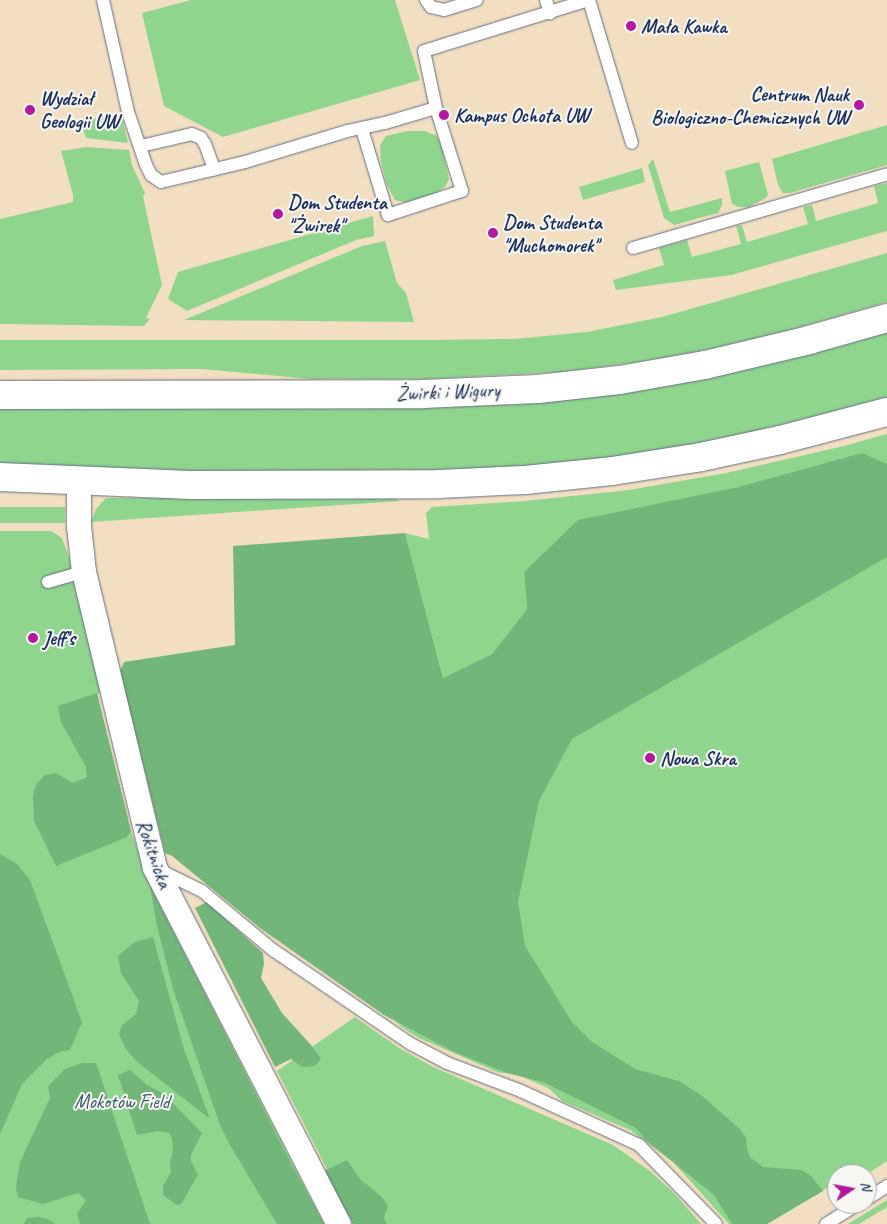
<!DOCTYPE html>
<meta charset="utf-8">
<style>
body{margin:0}
#map{position:relative;width:887px;height:1224px;overflow:hidden;background:#f2dfc2;font-family:Caveat,sans-serif}
div>[style]{position:absolute}
.green>*{inset:0;background:#8fd58e}
.forest>*{inset:0;background:#73b679}
.roads{filter:drop-shadow(0 0 1px #666d81) drop-shadow(0 0 1px #666d81)}
.lane>*{height:12px;margin:-6px;padding:0 6px;transform-origin:6px;border-radius:6px;background:#fff}
.street>*{height:24px;margin:-12px;padding:0 12px;transform-origin:12px;border-radius:12px;background:#fff}
.secondary>*{height:28px;margin:-14px;padding:0 14px;transform-origin:14px;border-radius:14px;background:#fff}
.dots>*{width:14px;height:14px;translate:-50% -50%;box-sizing:border-box;border:2px solid #f6f6f2;border-radius:50%}
span{translate:-50% -50%;white-space:nowrap;text-align:center;line-height:1.15;-webkit-text-stroke:4px #f6f6f2;paint-order:stroke}
.poi-label{font-size:20px;color:#1b2f5e;font-weight:700}
.left{translate:0 -50%;text-align:left}
.right{translate:-100% -50%;text-align:right}
.street-label{font-size:20px;color:#1b2f5e}
.park-label{font-size:20px;color:#38586a}
.north{position:absolute;left:827px;top:1164px;width:50px;height:50px;box-sizing:border-box;background:#f6f6f2;border:1px solid #9ea6b7;border-radius:50%;rotate:78deg;font-size:14px;font-weight:700;line-height:20px;text-align:center;color:#1b2f5e}
.north::after{content:'';display:block;margin:auto;width:18px;height:22px;background:#b5179e;clip-path:polygon(50% 0,100% 100%,50% 72%,0 100%)}
</style>
<div id="map">
<div class="green">
<i style="clip-path:polygon(191px 0,395px 0,420px 80px,223px 137px,164px 106px,142px 13px)"></i>
<i style="clip-path:polygon(121px 113px,128px 143px,86px 138px,81px 122px)"></i>
<i style="clip-path:polygon(887px 125px,887px 165px,790px 193px,783px 193px,778px 185px,772px 159px)"></i>
<i style="clip-path:polygon(407px 131px,425px 131px,437px 136px,442px 148px,449px 179px,445px 187px,422px 201px,408px 203px,395px 200px,387px 185px,381px 163px,380px 145px,386px 136px)"></i>
<i style="clip-path:polygon(87px 147px,129px 150px,132px 165px,145px 193px,143px 196px,162px 285px,146px 318px,150px 319px,144px 326px,0 324px,0 219px,73px 202px,73px 195px,61px 151px)"></i>
<i style="clip-path:polygon(653px 159px,670px 212px,722px 198px,722px 205px,718px 213px,674px 225px,664px 218px,648px 165px)"></i>
<i style="clip-path:polygon(759px 162px,768px 195px,766px 198px,749px 207px,739px 207px,732px 204px,725px 171px)"></i>
<i style="clip-path:polygon(642px 168px,645px 182px,583px 200px,579px 187px)"></i>
<i style="clip-path:polygon(887px 183px,887px 231px,731px 275px,616px 290px,613px 280px,664px 265px,659px 248px,687px 240px,692px 257px,741px 244px,736px 226px,742px 225px,747px 242px,761px 238px,808px 224px,803px 207px,812px 205px,816px 221px,878px 203px,874px 186px)"></i>
<i style="clip-path:polygon(373px 216px,374px 236px,356px 240px,187px 311px,168px 299px,178px 272px)"></i>
<i style="clip-path:polygon(385px 241px,397px 283px,406px 293px,414px 322px,184px 320px,362px 246px)"></i>
<i style="clip-path:polygon(887px 253px,887px 302px,769px 336px,691px 353px,631px 363px,560px 372px,426px 379px,310px 379px,202px 369px,0 370px,0 340px,427px 340px,514px 339px,587px 332px,662px 317px)"></i>
<i style="clip-path:polygon(887px 331px,887px 399px,830px 415px,677px 449px,524px 468px,436px 471px,228px 473px,0 465px,0 408px,449px 407px,523px 404px,671px 385px,728px 373px)"></i>
<i style="clip-path:polygon(887px 434px,887px 1161px,867px 1174px,861px 1168px,850px 1174px,837px 1174px,837px 1182px,767px 1224px,729px 1224px,673px 1162px,630px 1130px,562px 1101px,548px 1088px,518px 1075px,497px 1072px,417px 1037px,402px 1027px,239px 882px,825px 463px,734px 488px,524px 572px,527px 609px,492px 654px,443px 678px,405px 533px,429px 539px,426px 513px,432px 507px,525px 501px,629px 490px,726px 473px,844px 446px)"></i>
<i style="clip-path:polygon(388px 497px,400px 501px,91px 522px,96px 509px,106px 498px)"></i>
<i style="clip-path:polygon(0 507px,65px 507px,65px 523px,0 523px)"></i>
<i style="clip-path:polygon(0 531px,51px 531px,62px 538px,70px 560px,102px 692px,97px 694px,131px 831px,150px 886px,324px 1224px,0 1224px)"></i>
<i style="clip-path:polygon(355px 1017px,399px 1048px,433px 1067px,613px 1145px,650px 1171px,674px 1193px,701px 1224px,361px 1224px,327px 1169px,277px 1071px)"></i>
<i style="clip-path:polygon(887px 1200px,887px 1207px,859px 1224px,848px 1224px)"></i>
</div>
<div class="forest">
<i style="clip-path:polygon(862px 453px,887px 464px,887px 557px,572px 739px,539px 801px,518px 902px,525px 946px,572px 1022px,591px 1041px,635px 1069px,679px 1081px,701px 1095px,741px 1130px,746px 1138px,747px 1148px,750px 1157px,763px 1167px,802px 1170px,812px 1177px,823px 1191px,767px 1224px,732px 1224px,714px 1195px,647px 1141px,636px 1128px,543px 1082px,507px 1073px,452px 1051px,384px 1015px,260px 928px,172px 856px,165px 853px,120px 671px,124px 662px,235px 645px,233px 546px,405px 533px,443px 678px,492px 654px,527px 609px,524px 572px,578px 520px,734px 488px)"></i>
<i style="clip-path:polygon(97px 693px,131px 831px,127px 837px,56px 866px,34px 821px,33px 795px,36px 785px,45px 775px,56px 773px,73px 783px,87px 777px,86px 767px,61px 722px,58px 706px)"></i>
<i style="clip-path:polygon(0 854px,17px 864px,30px 880px,82px 1022px,70px 1050px,59px 1052px,47px 1059px,22px 1084px,0 1134px)"></i>
<i style="clip-path:polygon(150px 886px,291px 1164px,324px 1224px,277px 1224px,230px 1145px,220px 1125px,173px 989px,157px 926px)"></i>
<i style="clip-path:polygon(207px 902px,263px 953px,264px 964px,261px 978px,282px 1013px,311px 1045px,321px 1059px,315px 1066px,302px 1067px,291px 1059px,275px 1067px,195px 908px)"></i>
<i style="clip-path:polygon(153px 937px,184px 1049px,210px 1119px,136px 1061px,126px 1049px,119px 1034px,122px 1025px,136px 1014px,139px 1001px,121px 973px,118px 956px,135px 942px)"></i>
<i style="clip-path:polygon(82px 1063px,96px 1063px,150px 1224px,80px 1224px,77px 1214px,86px 1200px,78px 1193px,43px 1204px,18px 1197px,16px 1188px,20px 1162px,50px 1098px,48px 1086px,65px 1069px)"></i>
<i style="clip-path:polygon(130px 1070px,147px 1085px,164px 1094px,202px 1133px,191px 1155px,191px 1161px,198px 1175px,181px 1204px,177px 1205px,163px 1195px,163px 1186px,171px 1173px,170px 1161px,173px 1151px,172px 1139px,169px 1133px,158px 1131px,137px 1135px,118px 1075px)"></i>
<i style="clip-path:polygon(347px 1160px,360px 1179px,382px 1197px,388px 1206px,384px 1218px,387px 1224px,353px 1224px,324px 1171px)"></i>
<i style="clip-path:polygon(39px 1217px,48px 1219px,55px 1224px,24px 1224px,27px 1218px)"></i>
</div>
<div class="roads">
<div class="lane">
<i style="left:103px;top:0;width:115px;rotate:77.4deg"></i>
<i style="left:128px;top:112px;width:56px;rotate:71.2deg"></i>
<i style="left:146px;top:165px;width:11px;rotate:63deg"></i>
<i style="left:151px;top:175px;width:12px;rotate:35deg"></i>
<i style="left:161px;top:182px;width:86px;rotate:-13.4deg"></i>
<i style="left:245px;top:162px;width:107px;rotate:-16.9deg"></i>
<i style="left:347px;top:131px;width:39px;rotate:-12deg"></i>
<i style="left:385px;top:123px;width:53px;rotate:-16.4deg"></i>
<i style="left:436px;top:108px;width:58px;rotate:-101.9deg"></i>
<i style="left:424px;top:51px;width:173px;rotate:-17.2deg"></i>
<i style="left:426px;top:0;width:9px;rotate:54deg"></i>
<i style="left:431px;top:7px;width:13px;rotate:13deg"></i>
<i style="left:444px;top:10px;width:34px;rotate:-17deg"></i>
<i style="left:546px;top:0;width:14px;rotate:73deg"></i>
<i style="left:589px;top:0;width:149px;rotate:73.3deg"></i>
<i style="left:362px;top:129px;width:90px;rotate:73.2deg"></i>
<i style="left:388px;top:215px;width:78px;rotate:-18deg"></i>
<i style="left:462px;top:191px;width:87px;rotate:-107.4deg"></i>
<i style="left:141px;top:146px;width:52px;rotate:-13.2deg"></i>
<i style="left:192px;top:134px;width:10px;rotate:24deg"></i>
<i style="left:201px;top:138px;width:7px;rotate:56deg"></i>
<i style="left:205px;top:144px;width:27px;rotate:70deg"></i>
<i style="left:633px;top:248px;width:265px;rotate:-16.2deg"></i>
<i style="left:48px;top:582px;width:37px;rotate:-16deg"></i>
<i style="left:159px;top:870px;width:48px;rotate:26deg"></i>
<i style="left:202px;top:891px;width:92px;rotate:39.7deg"></i>
<i style="left:273px;top:950px;width:167px;rotate:34.3deg"></i>
<i style="left:411px;top:1044px;width:41px;rotate:27.8deg"></i>
<i style="left:447px;top:1063px;width:79px;rotate:20.7deg"></i>
<i style="left:521px;top:1091px;width:130px;rotate:24.6deg"></i>
<i style="left:639px;top:1145px;width:110px;rotate:45.7deg"></i>
<i style="left:867px;top:1199px;width:24px;rotate:-33deg"></i>
<i style="left:826px;top:1224px;width:38px;rotate:-32deg"></i>
</div>
<div class="street">
<i style="left:79px;top:479px;width:47px;rotate:90deg"></i>
<i style="left:79px;top:526px;width:46px;rotate:83.8deg"></i>
<i style="left:84px;top:572px;width:304px;rotate:76.5deg"></i>
<i style="left:155px;top:868px;width:401px;rotate:62.7deg"></i>
</div>
<div class="secondary">
<i style="left:0;top:395px;width:423px;rotate:-0.1deg"></i>
<i style="left:423px;top:394px;width:115px;rotate:-2.5deg"></i>
<i style="left:538px;top:389px;width:82px;rotate:-6.3deg"></i>
<i style="left:620px;top:380px;width:86px;rotate:-10deg"></i>
<i style="left:705px;top:365px;width:107px;rotate:-13.5deg"></i>
<i style="left:809px;top:340px;width:81px;rotate:-15.8deg"></i>
<i style="left:0;top:477px;width:191px;rotate:2.4deg"></i>
<i style="left:191px;top:485px;width:248px;rotate:-0.2deg"></i>
<i style="left:439px;top:484px;width:86px;rotate:-2.7deg"></i>
<i style="left:525px;top:480px;width:87px;rotate:-5.9deg"></i>
<i style="left:612px;top:471px;width:90px;rotate:-8.9deg"></i>
<i style="left:701px;top:457px;width:81px;rotate:-12.1deg"></i>
<i style="left:780px;top:440px;width:111px;rotate:-14.7deg"></i>
</div>
</div>
<div class="dots">
<i style="left:631px;top:26px;background:#b5179e"></i>
<i style="left:859px;top:105px;background:#b5179e"></i>
<i style="left:30px;top:110px;background:#b5179e"></i>
<i style="left:444px;top:115px;background:#b5179e"></i>
<i style="left:278px;top:214px;background:#b5179e"></i>
<i style="left:493px;top:233px;background:#b5179e"></i>
<i style="left:33px;top:638px;background:#b5179e"></i>
<i style="left:650px;top:758px;background:#b5179e"></i>
</div>
<div class="poi-label">
<span class="left" style="left:641px;top:26px">Mała Kawka</span>
<span class="right" style="left:849px;top:106px">Centrum Nauk<br>Biologiczno-Chemicznych UW</span>
<span class="left" style="left:40px;top:110px">Wydział<br>Geologii UW</span>
<span class="left" style="left:454px;top:115px">Kampus Ochota UW</span>
<span class="left" style="left:288px;top:214px">Dom Studenta<br>"Żwirek"</span>
<span class="left" style="left:503px;top:234px">Dom Studenta<br>"Muchomorek"</span>
<span class="left" style="left:43px;top:638px">Jeff's</span>
<span class="left" style="left:660px;top:758px">Nowa Skra</span>
</div>
<div class="street-label">
<span style="left:448px;top:392px;rotate:-2deg">Żwirki i Wigury</span>
<span style="left:154px;top:854px;rotate:71deg">Rokitnicka</span>
</div>
<div class="park-label">
<span style="left:122px;top:1101px">Mokotów Field</span>
</div>
<div class="north">N</div>
</div>
